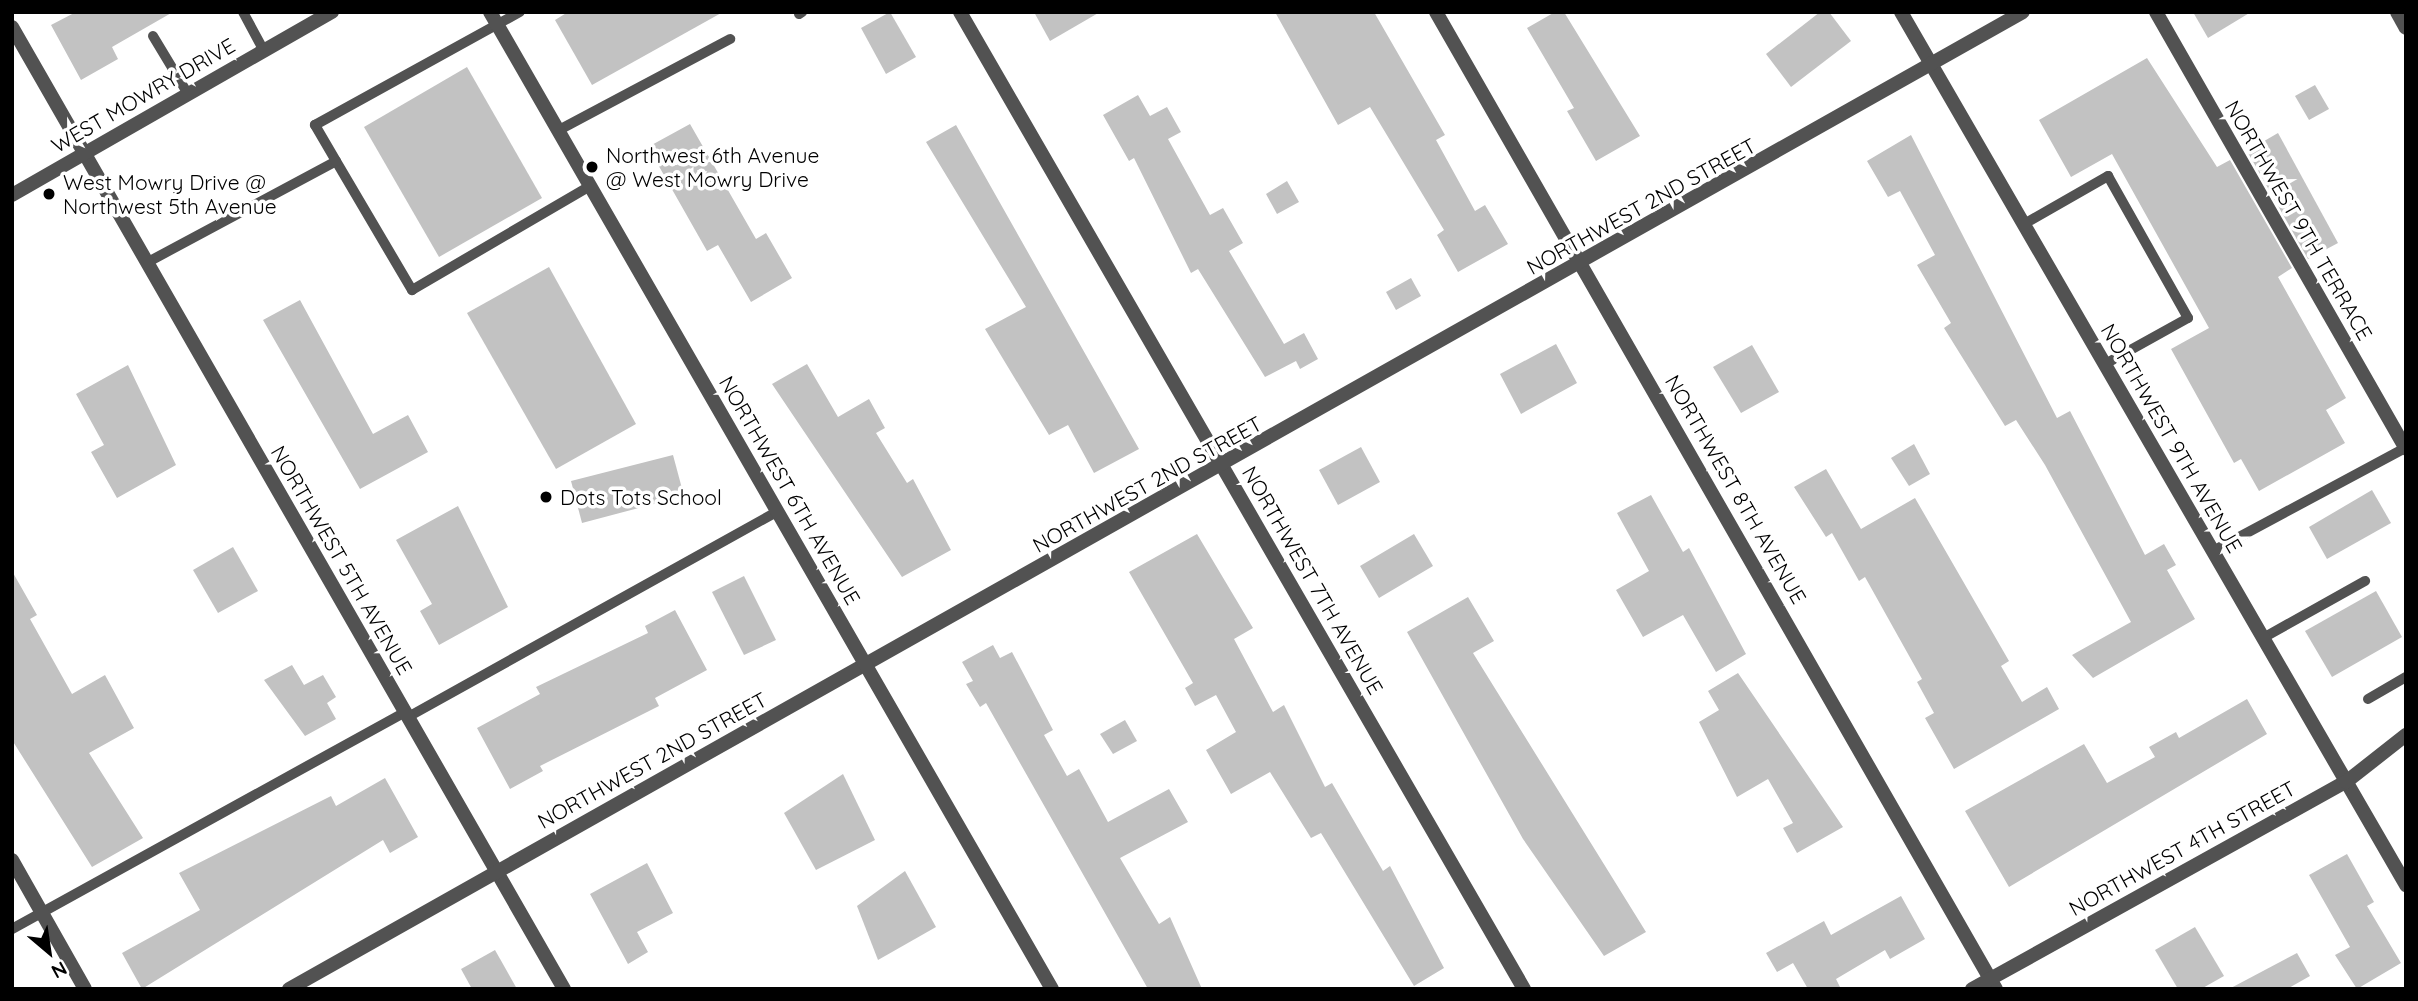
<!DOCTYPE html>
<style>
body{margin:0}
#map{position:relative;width:2418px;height:1001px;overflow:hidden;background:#fff;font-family:Quicksand,sans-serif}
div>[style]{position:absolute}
.building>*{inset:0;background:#c2c2c2}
.service>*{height:10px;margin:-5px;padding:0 5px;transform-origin:5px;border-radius:5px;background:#525252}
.minor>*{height:14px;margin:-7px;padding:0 7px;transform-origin:7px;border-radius:7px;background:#525252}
.tertiary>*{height:14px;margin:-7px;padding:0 7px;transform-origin:7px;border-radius:7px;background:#525252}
.dots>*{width:19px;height:19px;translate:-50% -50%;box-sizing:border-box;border:4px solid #fff;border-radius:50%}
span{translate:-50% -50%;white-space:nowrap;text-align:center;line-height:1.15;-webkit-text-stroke:7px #fff;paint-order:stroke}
.street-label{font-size:21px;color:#000}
.poi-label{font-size:21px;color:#000}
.left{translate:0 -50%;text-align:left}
.frame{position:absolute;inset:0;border:14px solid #000;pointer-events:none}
.north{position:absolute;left:14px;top:917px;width:70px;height:70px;-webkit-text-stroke:5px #fff;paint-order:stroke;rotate:151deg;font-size:19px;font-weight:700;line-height:28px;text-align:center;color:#000}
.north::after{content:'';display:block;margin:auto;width:24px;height:32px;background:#000;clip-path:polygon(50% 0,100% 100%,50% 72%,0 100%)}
</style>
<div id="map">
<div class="building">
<i style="clip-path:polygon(76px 12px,173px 12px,112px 47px,118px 59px,81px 80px,51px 25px)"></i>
<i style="clip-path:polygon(568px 12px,723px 12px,592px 85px,555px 20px)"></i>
<i style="clip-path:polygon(890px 12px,916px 57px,886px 74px,861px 28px)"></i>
<i style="clip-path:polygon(1034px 12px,1100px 12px,1050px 41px)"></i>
<i style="clip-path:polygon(1275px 12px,1374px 12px,1445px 135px,1436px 140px,1475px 211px,1485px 205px,1508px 244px,1458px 272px,1437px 235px,1444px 230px,1370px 107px,1338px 125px)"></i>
<i style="clip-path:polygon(1555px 12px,1564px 12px,1640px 136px,1596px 161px,1567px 111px,1574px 108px,1527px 28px)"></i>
<i style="clip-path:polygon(1820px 12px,1829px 12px,1851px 41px,1791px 87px,1766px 54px)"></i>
<i style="clip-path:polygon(2193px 12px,2251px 12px,2208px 38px)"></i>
<i style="clip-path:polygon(2147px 58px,2217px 167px,2230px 160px,2292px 268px,2278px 277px,2346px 398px,2326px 410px,2345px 443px,2259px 491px,2241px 459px,2234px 463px,2171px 349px,2209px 328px,2112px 154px,2071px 177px,2039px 120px)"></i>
<i style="clip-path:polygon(467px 67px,542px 198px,439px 257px,364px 127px)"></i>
<i style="clip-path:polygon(2315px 85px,2329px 109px,2309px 120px,2295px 96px)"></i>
<i style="clip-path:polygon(1138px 95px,1150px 116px,1167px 107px,1181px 132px,1168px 139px,1210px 215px,1223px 208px,1243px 243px,1229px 251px,1284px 344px,1304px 333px,1318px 359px,1300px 369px,1296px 361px,1265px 377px,1198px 269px,1191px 273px,1134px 158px,1129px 161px,1103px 115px)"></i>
<i style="clip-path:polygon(690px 124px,756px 239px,766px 233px,792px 278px,751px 302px,718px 245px,707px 251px,648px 147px)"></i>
<i style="clip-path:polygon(956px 125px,1139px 449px,1094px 473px,1068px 425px,1049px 435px,985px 329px,1026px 307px,926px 142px)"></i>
<i style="clip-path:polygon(2278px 133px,2338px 243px,2308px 259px,2247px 151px)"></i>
<i style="clip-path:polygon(1911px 135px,2057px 418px,2070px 411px,2145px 555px,2164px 544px,2176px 565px,2167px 570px,2195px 619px,2093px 678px,2072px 655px,2131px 622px,2045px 465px,2016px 420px,2005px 426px,1944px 328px,1951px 323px,1917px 265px,1935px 255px,1900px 191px,1888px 197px,1867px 161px)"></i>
<i style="clip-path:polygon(1287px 181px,1299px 202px,1277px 214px,1266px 194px)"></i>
<i style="clip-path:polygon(549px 267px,636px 424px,556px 469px,467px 313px)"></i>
<i style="clip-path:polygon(1411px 278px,1421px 296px,1396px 310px,1386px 292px)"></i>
<i style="clip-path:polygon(300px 300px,373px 434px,408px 415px,428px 452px,360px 489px,263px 320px)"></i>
<i style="clip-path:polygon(1556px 344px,1577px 383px,1521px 414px,1500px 374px)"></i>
<i style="clip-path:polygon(1752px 345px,1779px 392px,1741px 413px,1713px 367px)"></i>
<i style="clip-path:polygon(807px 364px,838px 417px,869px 399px,885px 428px,876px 433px,907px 483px,913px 479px,951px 550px,902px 577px,772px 384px)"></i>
<i style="clip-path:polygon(128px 365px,176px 465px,117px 498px,91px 452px,104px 445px,76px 394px)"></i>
<i style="clip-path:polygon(1914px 444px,1930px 474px,1909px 486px,1891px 458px)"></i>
<i style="clip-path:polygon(1361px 447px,1380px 482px,1338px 505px,1319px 470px)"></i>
<i style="clip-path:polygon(673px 455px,684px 496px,582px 523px,571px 481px)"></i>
<i style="clip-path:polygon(1826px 469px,1861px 529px,1915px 498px,2009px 661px,2001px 666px,2022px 702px,2047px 687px,2059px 709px,1954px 769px,1925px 718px,1934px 713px,1917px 682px,1922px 679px,1865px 577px,1859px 581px,1832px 533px,1826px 537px,1794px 487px)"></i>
<i style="clip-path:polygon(2372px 490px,2391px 523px,2327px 559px,2309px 527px)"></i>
<i style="clip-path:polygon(1651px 495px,1683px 552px,1689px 548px,1746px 654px,1716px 672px,1683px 615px,1643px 637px,1616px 590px,1649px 571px,1617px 513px)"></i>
<i style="clip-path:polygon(458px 506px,508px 607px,439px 645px,420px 611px,432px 604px,396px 540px)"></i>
<i style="clip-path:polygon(1197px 534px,1253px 628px,1234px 639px,1273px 712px,1284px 705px,1325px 787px,1332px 783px,1383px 871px,1390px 866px,1444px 968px,1414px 986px,1321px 833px,1311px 838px,1270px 772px,1231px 794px,1206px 750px,1236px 732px,1216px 695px,1195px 706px,1185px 688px,1193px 683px,1129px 572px)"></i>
<i style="clip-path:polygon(1414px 534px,1433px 566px,1379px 598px,1360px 566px)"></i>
<i style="clip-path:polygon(233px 547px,258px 591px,218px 613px,193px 570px)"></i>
<i style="clip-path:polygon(12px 571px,37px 615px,30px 619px,72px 694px,105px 675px,134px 728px,89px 753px,143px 838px,92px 867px,12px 740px)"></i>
<i style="clip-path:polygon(744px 576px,776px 640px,744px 655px,712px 592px)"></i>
<i style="clip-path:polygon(2376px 591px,2402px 637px,2332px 677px,2305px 631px)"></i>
<i style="clip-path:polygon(1468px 597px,1494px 641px,1473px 653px,1646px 932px,1604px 956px,1523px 839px,1407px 632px)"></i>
<i style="clip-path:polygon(675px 610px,707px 670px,655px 698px,659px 706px,540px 766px,543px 771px,510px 789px,477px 728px,540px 694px,536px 687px,648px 633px,645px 626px)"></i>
<i style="clip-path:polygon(993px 645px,1000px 658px,1012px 652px,1053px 730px,1044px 735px,1067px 776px,1079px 769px,1108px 822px,1169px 789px,1188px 822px,1120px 858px,1159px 924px,1170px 917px,1202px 989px,1148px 989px,986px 703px,980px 707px,966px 684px,973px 681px,962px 662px)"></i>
<i style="clip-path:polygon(292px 665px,304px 685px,323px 675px,336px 697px,327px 703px,336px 719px,305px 736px,264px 680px)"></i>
<i style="clip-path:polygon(1738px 673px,1843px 827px,1797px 853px,1783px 828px,1793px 823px,1768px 779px,1737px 797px,1699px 722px,1719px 710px,1708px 691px)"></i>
<i style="clip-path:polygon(2247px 699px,2267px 734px,2009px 887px,1965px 811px,2084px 744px,2107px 783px,2155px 757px,2149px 747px,2176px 732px,2179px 738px)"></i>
<i style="clip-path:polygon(1125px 720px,1137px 741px,1113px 754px,1100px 734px)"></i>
<i style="clip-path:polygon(843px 774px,875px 840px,816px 870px,784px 813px)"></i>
<i style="clip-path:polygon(385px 778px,418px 837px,390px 853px,383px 840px,142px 989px,122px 953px,200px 910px,179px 873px,331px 796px,336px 806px)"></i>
<i style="clip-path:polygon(2347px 854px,2374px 902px,2367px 906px,2401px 963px,2357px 989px,2335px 955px,2350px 947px,2309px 875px)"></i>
<i style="clip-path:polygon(647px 863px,673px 913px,637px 932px,648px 952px,628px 964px,590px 894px)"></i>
<i style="clip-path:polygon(905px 871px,936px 927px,878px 960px,857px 906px)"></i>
<i style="clip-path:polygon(1901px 896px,1925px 939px,1890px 959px,1885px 950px,1836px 979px,1841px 989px,1808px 989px,1793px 963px,1777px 972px,1766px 953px,1824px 921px,1831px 935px)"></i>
<i style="clip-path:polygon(2195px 927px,2224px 976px,2201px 989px,2178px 989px,2155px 950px)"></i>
<i style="clip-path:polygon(495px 950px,517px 989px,472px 989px,461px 969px)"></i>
<i style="clip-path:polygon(2297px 953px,2310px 976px,2287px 989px,2229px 989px)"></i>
</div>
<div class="service">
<i style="left:243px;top:12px;width:44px;rotate:61.7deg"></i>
<i style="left:799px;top:14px;width:4px;rotate:-34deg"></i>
<i style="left:153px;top:36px;width:68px;rotate:58.9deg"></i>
<i style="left:559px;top:130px;width:194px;rotate:-28deg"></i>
<i style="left:336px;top:161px;width:150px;rotate:59.5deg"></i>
<i style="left:412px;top:290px;width:206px;rotate:-30.3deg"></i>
<i style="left:2024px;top:224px;width:97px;rotate:-29.7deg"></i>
<i style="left:2108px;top:176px;width:163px;rotate:60.6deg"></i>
<i style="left:2188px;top:318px;width:95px;rotate:151deg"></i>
<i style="left:148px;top:262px;width:213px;rotate:-28.2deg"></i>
<i style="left:336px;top:161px;width:42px;rotate:-120.3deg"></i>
<i style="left:315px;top:125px;width:234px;rotate:-28.9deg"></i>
<i style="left:2213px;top:551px;width:218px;rotate:-28.2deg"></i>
<i style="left:2263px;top:638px;width:117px;rotate:-29.2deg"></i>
<i style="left:2368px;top:699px;width:44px;rotate:-30.1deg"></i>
<i style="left:408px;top:717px;width:423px;rotate:-29.1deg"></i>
<i style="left:12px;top:929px;width:449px;rotate:-28.9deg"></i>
</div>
<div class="minor">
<i style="left:960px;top:12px;width:1128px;rotate:60deg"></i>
<i style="left:1436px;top:12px;width:1126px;rotate:60.18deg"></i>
<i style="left:1901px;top:12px;width:1009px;rotate:59.95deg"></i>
<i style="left:2156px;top:12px;width:503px;rotate:60.23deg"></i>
<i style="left:2397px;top:12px;width:18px;rotate:61deg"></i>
<i style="left:12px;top:27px;width:1109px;rotate:60.15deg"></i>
<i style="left:12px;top:860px;width:148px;rotate:60.5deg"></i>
<i style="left:289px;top:989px;width:1990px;rotate:-29.4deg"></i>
<i style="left:1972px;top:989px;width:427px;rotate:-29deg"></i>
<i style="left:2346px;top:782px;width:76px;rotate:-38.1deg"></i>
</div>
<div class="tertiary">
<i style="left:490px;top:12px;width:1127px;rotate:60.09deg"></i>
<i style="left:12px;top:195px;width:369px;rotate:-29.8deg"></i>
</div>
<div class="dots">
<i style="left:592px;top:167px;background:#000"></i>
<i style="left:49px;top:194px;background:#000"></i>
<i style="left:546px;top:497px;background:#000"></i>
</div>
<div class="street-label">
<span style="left:143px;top:95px;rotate:-30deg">WEST MOWRY DRIVE</span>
<span style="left:1641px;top:206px;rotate:-29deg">NORTHWEST 2ND STREET</span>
<span style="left:2299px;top:220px;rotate:60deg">NORTHWEST 9TH TERRACE</span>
<span style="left:2172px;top:438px;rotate:60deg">NORTHWEST 9TH AVENUE</span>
<span style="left:1147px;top:484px;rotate:-29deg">NORTHWEST 2ND STREET</span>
<span style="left:1736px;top:489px;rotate:60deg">NORTHWEST 8TH AVENUE</span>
<span style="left:790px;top:490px;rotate:60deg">NORTHWEST 6TH AVENUE</span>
<span style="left:342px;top:560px;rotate:60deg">NORTHWEST 5TH AVENUE</span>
<span style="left:1313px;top:580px;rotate:60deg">NORTHWEST 7TH AVENUE</span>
<span style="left:652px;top:760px;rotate:-29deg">NORTHWEST 2ND STREET</span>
<span style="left:2182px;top:848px;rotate:-29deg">NORTHWEST 4TH STREET</span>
</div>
<div class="poi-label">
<span class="left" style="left:606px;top:167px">Northwest 6th Avenue<br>@ West Mowry Drive</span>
<span class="left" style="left:63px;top:194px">West Mowry Drive @<br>Northwest 5th Avenue</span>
<span class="left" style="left:560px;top:497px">Dots Tots School</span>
</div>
<div class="frame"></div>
<div class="north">N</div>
</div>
